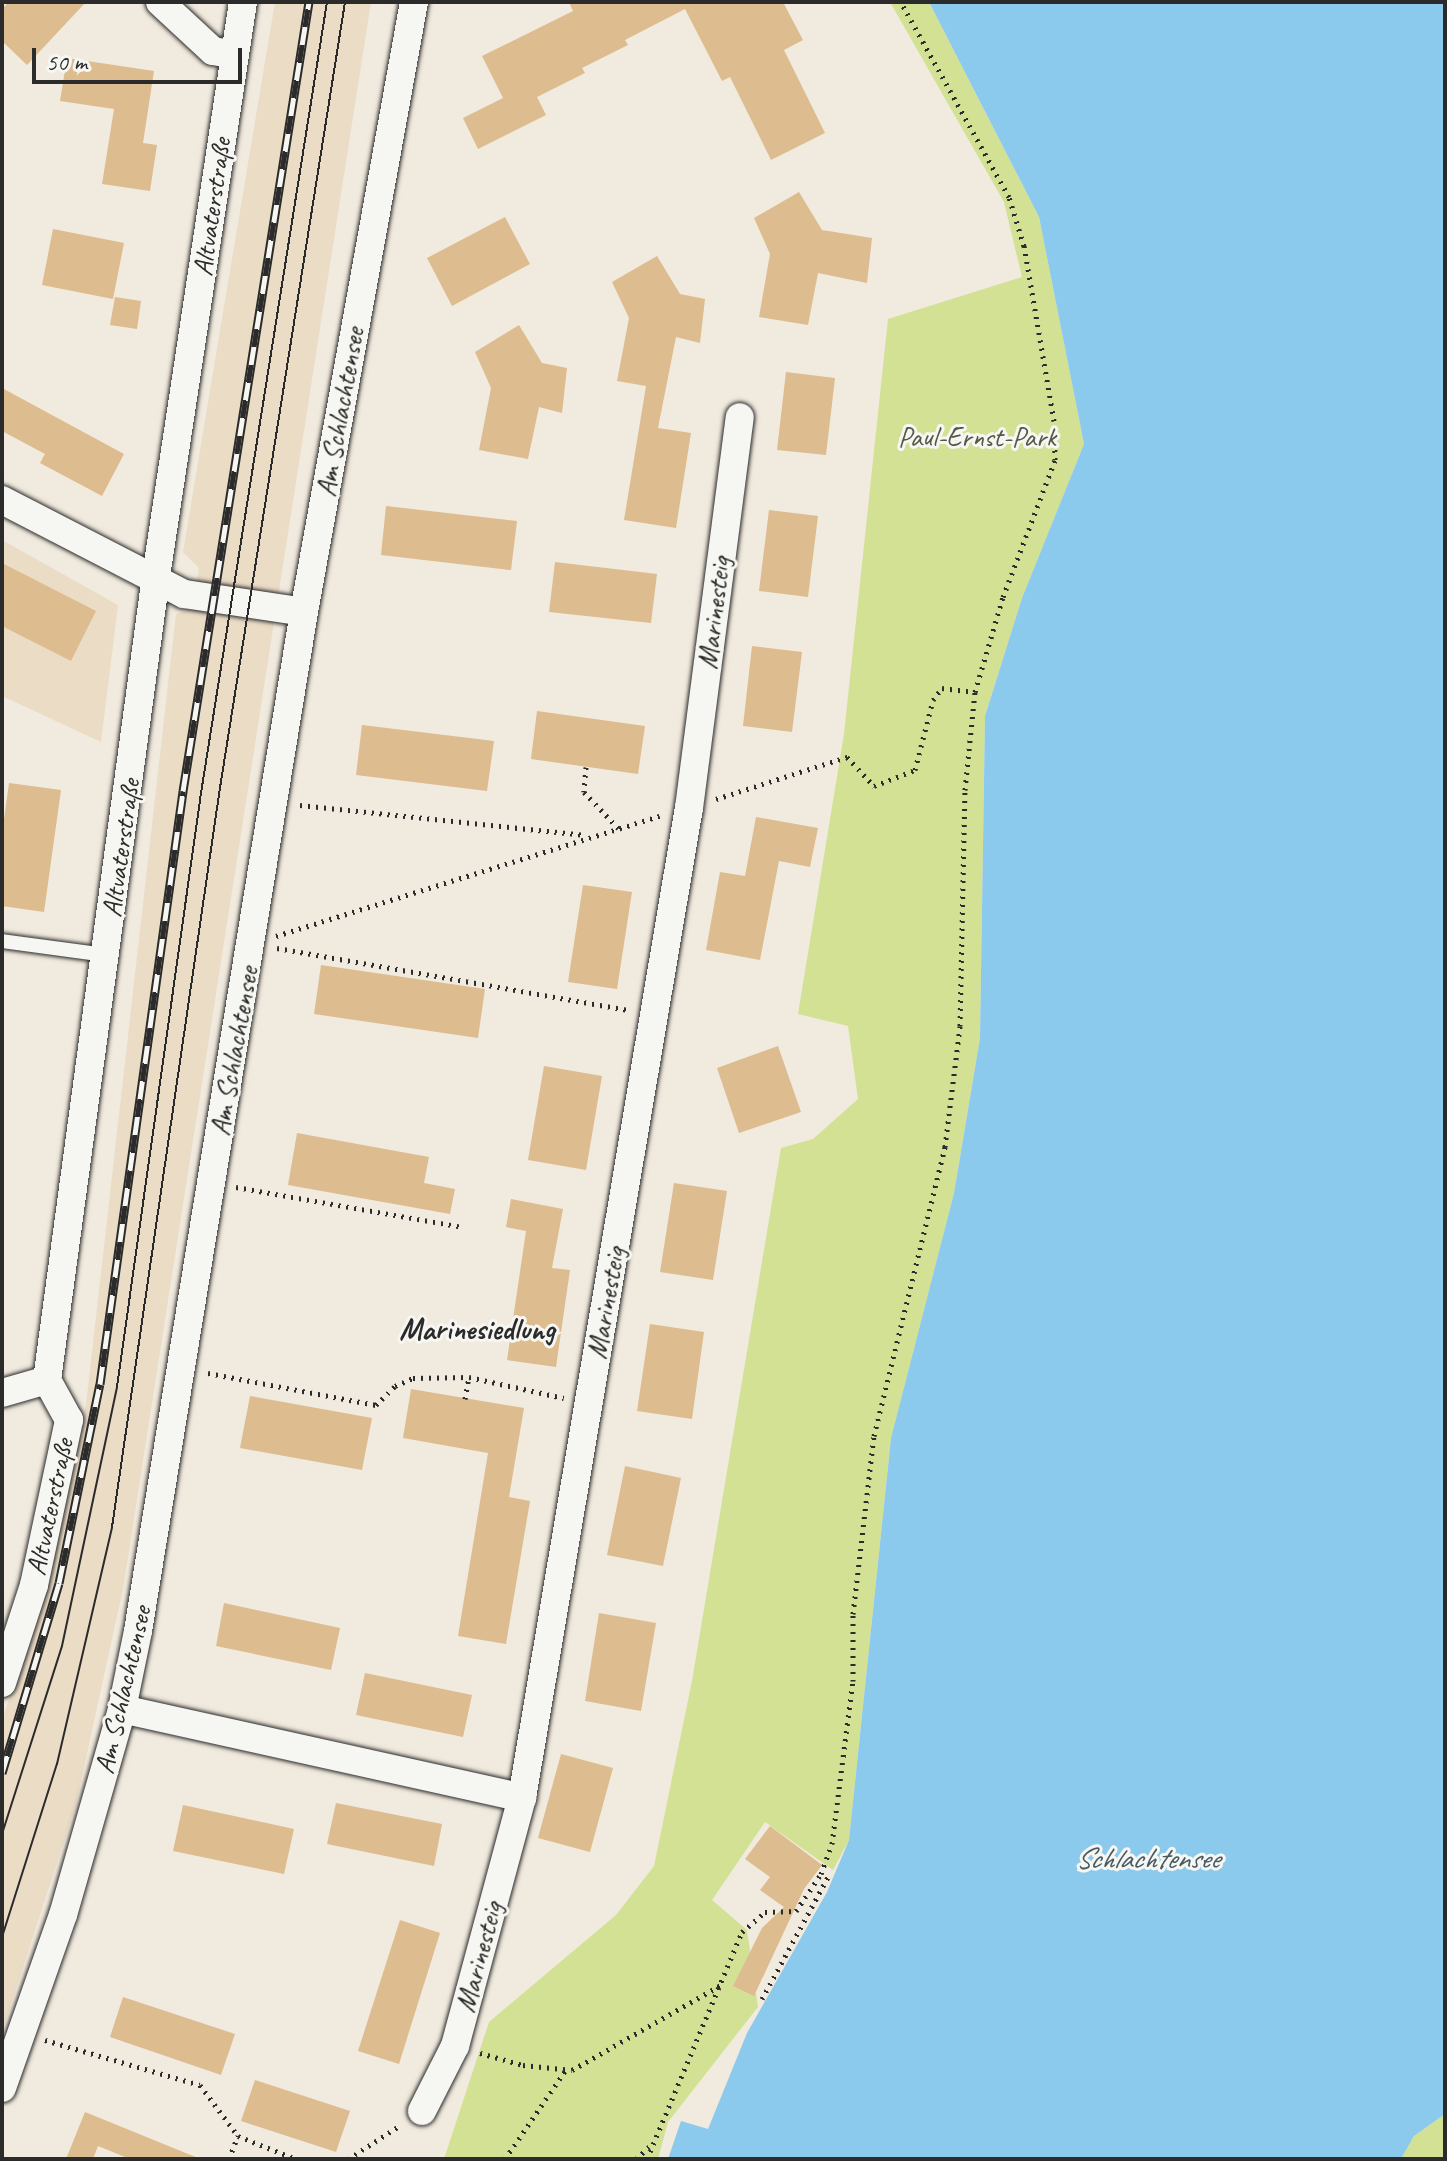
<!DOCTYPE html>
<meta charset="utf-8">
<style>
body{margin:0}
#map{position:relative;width:1447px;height:2161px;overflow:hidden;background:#f1eade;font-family:Caveat,sans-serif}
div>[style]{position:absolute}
.built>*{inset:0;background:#ebdcc6}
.green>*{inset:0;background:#d3e194}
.water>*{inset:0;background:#8ccaed}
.building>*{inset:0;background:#ddbc8f}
.path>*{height:5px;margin-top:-2.5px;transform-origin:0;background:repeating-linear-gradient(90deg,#2b2b2b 0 2px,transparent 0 8px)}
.roads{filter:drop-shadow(0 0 2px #2b2b2b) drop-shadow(0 0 2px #2b2b2b)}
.lane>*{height:14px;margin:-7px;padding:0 7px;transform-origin:7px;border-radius:7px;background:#f6f6f2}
.street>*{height:28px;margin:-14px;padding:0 14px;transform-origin:14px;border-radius:14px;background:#f6f6f2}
.tram>*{height:2px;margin:-1px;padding:0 1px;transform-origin:1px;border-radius:1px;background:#2b2b2b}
.rail>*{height:9px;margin-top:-4.5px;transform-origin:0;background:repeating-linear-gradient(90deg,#f6f6f2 0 18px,#2b2b2b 0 36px);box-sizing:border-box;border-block:2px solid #2b2b2b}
span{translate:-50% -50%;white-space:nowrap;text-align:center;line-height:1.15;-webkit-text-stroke:6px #f6f6f2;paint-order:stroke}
.street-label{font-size:28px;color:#2b2b2b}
.park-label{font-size:28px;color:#555845}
.neighbourhood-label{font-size:30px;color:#2b2b2b;font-weight:700}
.water-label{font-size:30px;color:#485b65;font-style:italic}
.frame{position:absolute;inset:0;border:4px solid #2b2b2b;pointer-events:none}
.scale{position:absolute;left:32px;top:48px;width:210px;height:36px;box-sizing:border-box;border:4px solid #2b2b2b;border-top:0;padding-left:10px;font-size:24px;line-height:28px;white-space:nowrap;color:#2b2b2b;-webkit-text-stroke:6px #f6f6f2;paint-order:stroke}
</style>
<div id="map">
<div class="built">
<i style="clip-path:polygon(275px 2px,371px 2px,123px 1589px,76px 1804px,2px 2032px,2px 1721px,46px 1586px,86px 1405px,176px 614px,193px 609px,199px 568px,183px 552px)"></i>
<i style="clip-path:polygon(2px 540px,118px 605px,101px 742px,2px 696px)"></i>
</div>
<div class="green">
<i style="clip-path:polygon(890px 2px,929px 2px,1039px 217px,1084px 444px,1022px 598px,985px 716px,980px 1038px,954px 1193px,891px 1438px,849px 1840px,833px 1870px,765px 1822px,712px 1900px,747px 1930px,758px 2007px,668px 2122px,658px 2159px,444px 2159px,489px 2022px,616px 1915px,654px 1866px,692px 1681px,781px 1148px,813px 1139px,858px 1099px,848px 1026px,798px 1014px,844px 734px,888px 319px,1022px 277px,1004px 202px)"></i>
<i style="clip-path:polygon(1445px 2114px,1445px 2159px,1401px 2159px,1414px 2136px)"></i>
</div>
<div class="water">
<i style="clip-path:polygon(929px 2px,1445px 2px,1445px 2114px,1414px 2136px,1401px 2159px,668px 2159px,681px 2121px,708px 2129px,747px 2033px,827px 1892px,849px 1840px,891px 1438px,954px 1193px,980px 1038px,985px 716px,1022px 598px,1084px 444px,1039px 217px)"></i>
</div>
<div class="building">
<i style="clip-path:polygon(9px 2px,86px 2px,27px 65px,2px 41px,2px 9px)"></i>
<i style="clip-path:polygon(569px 2px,783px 2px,803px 40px,784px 50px,825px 133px,771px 160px,730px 77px,722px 81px,685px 9px,625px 40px,628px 45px,582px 68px,585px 73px,537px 97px,546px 115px,478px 149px,463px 118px,503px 98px,482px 56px,573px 11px)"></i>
<i style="clip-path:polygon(67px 58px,154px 71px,143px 143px,157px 145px,150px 191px,102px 184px,114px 109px,60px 101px)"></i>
<i style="clip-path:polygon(799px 192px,822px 230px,872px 238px,867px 283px,818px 273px,808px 325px,759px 317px,770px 254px,754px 218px)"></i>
<i style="clip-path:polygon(505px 217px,530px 264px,452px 306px,427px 258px)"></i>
<i style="clip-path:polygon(53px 229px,124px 243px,113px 299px,42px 285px)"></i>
<i style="clip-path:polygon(657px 256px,680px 294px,705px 299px,700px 343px,676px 337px,658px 428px,691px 433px,676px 528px,624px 520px,646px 386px,617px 381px,629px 318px,612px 282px)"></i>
<i style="clip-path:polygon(115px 297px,141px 301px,137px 329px,110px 325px)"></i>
<i style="clip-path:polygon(519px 325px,542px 363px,567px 368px,562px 413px,539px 407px,528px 459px,479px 450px,491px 388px,475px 352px)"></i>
<i style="clip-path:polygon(786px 372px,835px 378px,826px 455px,777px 450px)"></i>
<i style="clip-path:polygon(2px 388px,124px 454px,102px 496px,40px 463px,45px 454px,2px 431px)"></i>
<i style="clip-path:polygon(386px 506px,517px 521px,511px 570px,381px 555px)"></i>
<i style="clip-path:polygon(769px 510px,818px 516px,808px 597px,759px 591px)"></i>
<i style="clip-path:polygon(555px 562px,657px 574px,651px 623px,549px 612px)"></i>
<i style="clip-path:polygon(2px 563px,96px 611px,71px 661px,2px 626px)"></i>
<i style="clip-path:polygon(752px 646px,802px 652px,792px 732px,743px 726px)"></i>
<i style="clip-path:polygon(537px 711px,645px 726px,638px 774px,531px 759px)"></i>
<i style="clip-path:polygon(362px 725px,494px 741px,487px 791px,356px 775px)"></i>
<i style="clip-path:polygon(9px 783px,61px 790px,44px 912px,2px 906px,2px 834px)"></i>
<i style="clip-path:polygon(756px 817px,818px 828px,810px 867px,779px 861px,760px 960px,706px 950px,720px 872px,745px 876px)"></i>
<i style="clip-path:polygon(583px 885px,632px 892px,617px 989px,568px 982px)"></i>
<i style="clip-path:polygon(321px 965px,485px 989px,478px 1038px,314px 1014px)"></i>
<i style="clip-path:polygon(778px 1046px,801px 1112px,739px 1133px,717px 1068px)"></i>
<i style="clip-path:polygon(544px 1066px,602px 1076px,586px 1170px,528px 1160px)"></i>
<i style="clip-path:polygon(297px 1133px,429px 1157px,424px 1183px,455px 1189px,450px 1214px,288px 1185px)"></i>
<i style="clip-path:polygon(674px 1183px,727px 1191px,713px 1280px,660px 1272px)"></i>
<i style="clip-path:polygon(511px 1199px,563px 1209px,552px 1268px,570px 1270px,556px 1367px,507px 1360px,526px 1231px,506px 1227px)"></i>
<i style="clip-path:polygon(650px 1324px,704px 1332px,692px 1419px,637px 1411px)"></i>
<i style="clip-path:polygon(411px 1389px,524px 1408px,509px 1497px,530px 1501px,506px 1644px,458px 1636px,488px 1453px,403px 1438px)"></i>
<i style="clip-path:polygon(250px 1396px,372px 1418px,362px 1470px,240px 1448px)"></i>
<i style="clip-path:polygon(625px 1466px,681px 1478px,663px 1566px,607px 1555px)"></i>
<i style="clip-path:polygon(224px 1603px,340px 1628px,331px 1670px,216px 1646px)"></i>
<i style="clip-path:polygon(599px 1613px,656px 1623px,641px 1711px,585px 1701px)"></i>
<i style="clip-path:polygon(365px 1673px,472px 1695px,463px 1737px,356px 1715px)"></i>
<i style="clip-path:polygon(561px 1754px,613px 1768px,590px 1852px,538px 1838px)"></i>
<i style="clip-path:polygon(336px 1803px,442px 1824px,434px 1866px,327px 1844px)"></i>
<i style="clip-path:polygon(183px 1805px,294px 1829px,284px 1874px,173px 1851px)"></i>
<i style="clip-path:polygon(770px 1826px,822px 1865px,804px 1889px,754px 1996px,733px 1986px,762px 1928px,784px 1907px,760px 1890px,770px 1877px,745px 1859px)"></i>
<i style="clip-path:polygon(400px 1920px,440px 1933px,399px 2064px,358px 2051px)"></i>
<i style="clip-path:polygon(123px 1997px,235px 2034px,221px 2075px,110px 2037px)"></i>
<i style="clip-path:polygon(255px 2080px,350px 2111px,336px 2152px,241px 2121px)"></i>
<i style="clip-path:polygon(85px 2112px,198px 2158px,198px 2159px,130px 2159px,98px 2146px,93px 2159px,66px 2159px)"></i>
</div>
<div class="path">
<i style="left:586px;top:767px;width:25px;rotate:95deg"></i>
<i style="left:584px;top:792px;width:50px;rotate:46.6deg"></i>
<i style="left:716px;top:799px;width:138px;rotate:-17.8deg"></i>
<i style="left:847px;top:757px;width:40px;rotate:47deg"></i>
<i style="left:874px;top:786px;width:44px;rotate:-21.3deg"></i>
<i style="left:915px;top:770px;width:72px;rotate:-75.6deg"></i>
<i style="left:933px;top:700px;width:15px;rotate:-53deg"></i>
<i style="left:942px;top:688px;width:33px;rotate:7deg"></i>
<i style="left:300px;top:805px;width:287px;rotate:6deg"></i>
<i style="left:276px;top:936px;width:402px;rotate:-17.4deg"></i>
<i style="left:277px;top:948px;width:358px;rotate:10deg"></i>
<i style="left:236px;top:1187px;width:231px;rotate:10deg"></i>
<i style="left:208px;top:1373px;width:171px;rotate:10.8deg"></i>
<i style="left:376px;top:1405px;width:27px;rotate:-45deg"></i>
<i style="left:395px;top:1386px;width:20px;rotate:-24deg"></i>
<i style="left:413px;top:1378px;width:56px;rotate:-1deg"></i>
<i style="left:465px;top:1399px;width:22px;rotate:-80deg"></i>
<i style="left:469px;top:1377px;width:97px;rotate:12.5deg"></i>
<i style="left:762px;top:1999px;width:141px;rotate:-61.6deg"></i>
<i style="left:45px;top:2040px;width:161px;rotate:16.2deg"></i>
<i style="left:200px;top:2085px;width:64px;rotate:53.3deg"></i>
<i style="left:238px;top:2136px;width:62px;rotate:21.6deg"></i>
<i style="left:480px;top:2053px;width:45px;rotate:15.6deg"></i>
<i style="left:523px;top:2065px;width:49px;rotate:5.8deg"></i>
<i style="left:572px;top:2070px;width:172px;rotate:-29.7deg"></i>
<i style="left:229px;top:2159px;width:25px;rotate:-69deg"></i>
<i style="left:348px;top:2159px;width:63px;rotate:-32.7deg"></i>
<i style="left:505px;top:2159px;width:107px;rotate:-55.7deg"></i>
<i style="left:636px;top:2159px;width:22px;rotate:-43deg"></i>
<i style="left:647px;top:2159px;width:246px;rotate:-67.3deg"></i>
<i style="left:742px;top:1932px;width:30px;rotate:-41deg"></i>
<i style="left:765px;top:1912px;width:31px;rotate:-2deg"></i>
<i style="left:796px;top:1911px;width:45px;rotate:-56deg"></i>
<i style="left:821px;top:1874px;width:32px;rotate:-70deg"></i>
<i style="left:832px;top:1844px;width:164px;rotate:-82.7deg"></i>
<i style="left:853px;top:1681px;width:67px;rotate:-90deg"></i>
<i style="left:853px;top:1614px;width:179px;rotate:-83.3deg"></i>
<i style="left:874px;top:1436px;width:298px;rotate:-76.2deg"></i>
<i style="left:945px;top:1147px;width:122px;rotate:-82.9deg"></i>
<i style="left:960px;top:1026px;width:236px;rotate:-88.8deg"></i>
<i style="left:965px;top:790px;width:99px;rotate:-84.2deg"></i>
<i style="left:975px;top:692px;width:99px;rotate:-73.6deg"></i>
<i style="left:1003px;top:597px;width:147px;rotate:-69.2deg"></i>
<i style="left:1055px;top:460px;width:39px;rotate:-91deg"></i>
<i style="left:1054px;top:421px;width:178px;rotate:-99.7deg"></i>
<i style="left:1024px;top:246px;width:51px;rotate:-107deg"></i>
<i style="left:1009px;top:197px;width:223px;rotate:-119deg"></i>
</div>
<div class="roads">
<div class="lane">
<i style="left:2px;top:941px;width:105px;rotate:7.7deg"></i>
</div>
<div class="street">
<i style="left:160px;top:2px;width:72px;rotate:42.8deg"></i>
<i style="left:213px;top:51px;width:22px;rotate:10deg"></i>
<i style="left:2px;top:500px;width:205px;rotate:27.3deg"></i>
<i style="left:184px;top:594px;width:121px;rotate:8.5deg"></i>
<i style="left:2px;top:1393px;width:47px;rotate:-16.1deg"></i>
<i style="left:2px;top:1683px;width:103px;rotate:-71.9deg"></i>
<i style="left:34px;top:1585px;width:169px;rotate:-78deg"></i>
<i style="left:69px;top:1420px;width:46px;rotate:-118.8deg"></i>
<i style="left:47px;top:1380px;width:804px;rotate:-82.28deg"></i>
<i style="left:155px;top:583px;width:588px;rotate:-81.39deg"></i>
<i style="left:122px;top:1709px;width:410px;rotate:12.5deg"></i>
<i style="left:2px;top:2088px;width:183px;rotate:-70.6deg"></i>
<i style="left:63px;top:1915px;width:214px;rotate:-74deg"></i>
<i style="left:122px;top:1709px;width:80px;rotate:-78.4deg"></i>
<i style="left:138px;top:1631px;width:1032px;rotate:-80.75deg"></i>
<i style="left:304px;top:612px;width:620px;rotate:-79.78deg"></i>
<i style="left:422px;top:2111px;width:73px;rotate:-63.1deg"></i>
<i style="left:455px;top:2046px;width:257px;rotate:-74.9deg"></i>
<i style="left:522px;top:1798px;width:1004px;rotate:-80.43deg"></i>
<i style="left:689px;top:808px;width:394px;rotate:-82.6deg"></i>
</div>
</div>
<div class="tram">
<i style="left:2px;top:1834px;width:197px;rotate:-72.3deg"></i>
<i style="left:62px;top:1646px;width:265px;rotate:-78deg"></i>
<i style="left:117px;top:1387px;width:600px;rotate:-81.95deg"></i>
<i style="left:201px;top:793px;width:801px;rotate:-80.95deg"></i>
<i style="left:2px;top:1937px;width:182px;rotate:-72.4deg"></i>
<i style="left:57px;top:1764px;width:243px;rotate:-76.9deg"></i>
<i style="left:112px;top:1527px;width:741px;rotate:-81.69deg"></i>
<i style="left:219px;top:794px;width:802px;rotate:-80.96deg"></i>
</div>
<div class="rail">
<i style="left:2px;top:1773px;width:198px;rotate:-73.3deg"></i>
<i style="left:59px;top:1583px;width:203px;rotate:-78.4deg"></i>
<i style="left:100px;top:1384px;width:599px;rotate:-82.03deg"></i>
<i style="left:183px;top:791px;width:799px;rotate:-80.93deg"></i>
</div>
<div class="street-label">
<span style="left:212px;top:207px;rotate:-82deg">Altvaterstraße</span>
<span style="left:340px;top:412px;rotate:-80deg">Am Schlachtensee</span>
<span style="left:714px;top:613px;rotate:-83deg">Marinesteig</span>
<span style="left:121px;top:848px;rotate:-82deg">Altvaterstraße</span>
<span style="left:234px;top:1051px;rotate:-80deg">Am Schlachtensee</span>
<span style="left:606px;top:1303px;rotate:-80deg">Marinesteig</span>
<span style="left:50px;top:1507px;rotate:-78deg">Altvaterstraße</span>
<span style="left:123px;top:1690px;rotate:-77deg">Am Schlachtensee</span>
<span style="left:479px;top:1957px;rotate:-75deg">Marinesteig</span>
</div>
<div class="park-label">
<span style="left:977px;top:437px">Paul-Ernst-Park</span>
</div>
<div class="neighbourhood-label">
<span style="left:477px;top:1329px">Marinesiedlung</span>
</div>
<div class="water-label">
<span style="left:1147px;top:1858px">Schlachtensee</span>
</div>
<div class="frame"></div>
<div class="scale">50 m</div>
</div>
